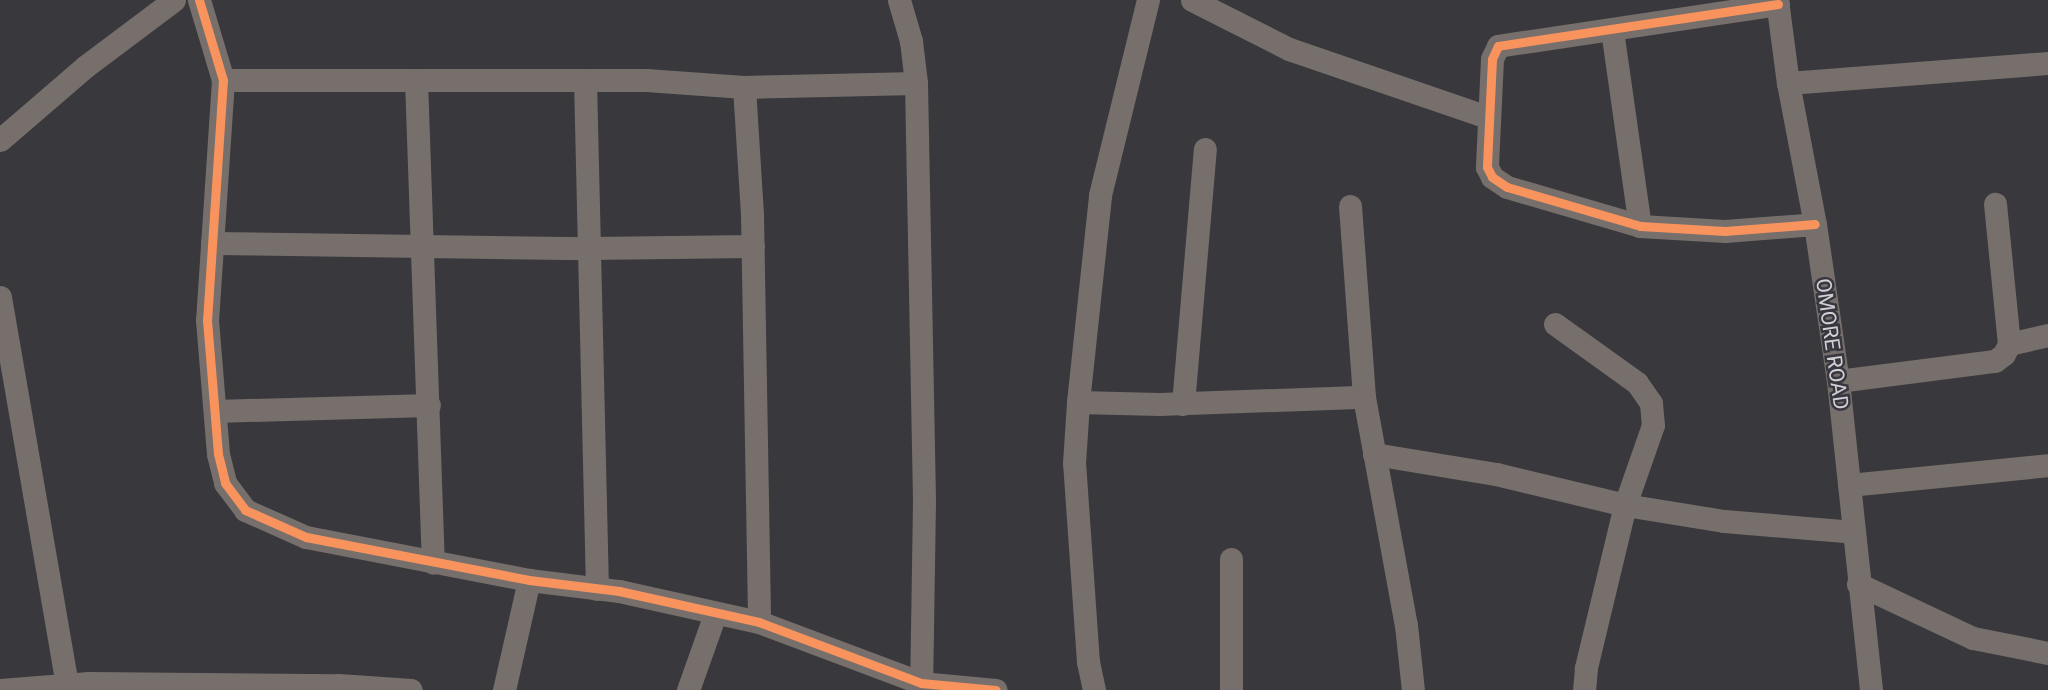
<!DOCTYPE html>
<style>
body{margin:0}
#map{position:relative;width:2048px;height:690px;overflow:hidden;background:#39383c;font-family:Roboto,sans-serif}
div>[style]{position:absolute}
.minor>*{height:23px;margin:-11.5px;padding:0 11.5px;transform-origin:11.5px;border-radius:11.5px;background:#766f6c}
.cycleway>*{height:9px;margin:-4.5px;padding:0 4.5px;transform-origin:4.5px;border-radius:4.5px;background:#f8935d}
span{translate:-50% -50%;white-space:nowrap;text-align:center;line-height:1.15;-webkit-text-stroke:5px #38363e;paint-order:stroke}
.street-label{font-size:21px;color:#d2d0d5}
</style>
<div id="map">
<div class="minor">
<i style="left:199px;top:0;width:84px;rotate:73.3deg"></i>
<i style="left:223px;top:80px;width:241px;rotate:93.8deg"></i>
<i style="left:207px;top:320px;width:134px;rotate:85.3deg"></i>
<i style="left:218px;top:454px;width:30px;rotate:76deg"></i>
<i style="left:225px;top:483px;width:34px;rotate:53deg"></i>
<i style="left:245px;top:510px;width:67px;rotate:23.9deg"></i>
<i style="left:306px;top:537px;width:227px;rotate:10.9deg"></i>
<i style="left:529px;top:580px;width:91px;rotate:7deg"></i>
<i style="left:619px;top:591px;width:143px;rotate:12.5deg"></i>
<i style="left:759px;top:622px;width:173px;rotate:20.6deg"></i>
<i style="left:921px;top:683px;width:75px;rotate:5.3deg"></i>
<i style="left:899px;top:0;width:43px;rotate:73.7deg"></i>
<i style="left:911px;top:41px;width:42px;rotate:83.2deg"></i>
<i style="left:916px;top:83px;width:419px;rotate:88.9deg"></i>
<i style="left:924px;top:502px;width:188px;rotate:90.9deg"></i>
<i style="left:1192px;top:0;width:109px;rotate:26.8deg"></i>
<i style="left:1289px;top:49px;width:210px;rotate:18.9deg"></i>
<i style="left:1777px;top:0;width:84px;rotate:82.5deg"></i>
<i style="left:1788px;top:83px;width:144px;rotate:79.2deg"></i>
<i style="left:1815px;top:224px;width:159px;rotate:81.7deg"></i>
<i style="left:1838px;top:381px;width:311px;rotate:83.9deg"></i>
<i style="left:1778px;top:4px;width:283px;rotate:171.5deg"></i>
<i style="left:1498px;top:46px;width:14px;rotate:115deg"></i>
<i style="left:1492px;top:59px;width:108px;rotate:92.7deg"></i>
<i style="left:1487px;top:167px;width:11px;rotate:63deg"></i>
<i style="left:1492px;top:177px;width:18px;rotate:34deg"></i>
<i style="left:1507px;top:187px;width:139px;rotate:16.3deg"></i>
<i style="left:1640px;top:226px;width:85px;rotate:3.4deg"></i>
<i style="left:1725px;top:231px;width:90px;rotate:-4.4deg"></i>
<i style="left:1612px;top:30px;width:198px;rotate:81.9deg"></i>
<i style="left:223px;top:80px;width:423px"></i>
<i style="left:646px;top:80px;width:98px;rotate:4.1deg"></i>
<i style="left:744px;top:87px;width:172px;rotate:-1.3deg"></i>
<i style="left:416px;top:80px;width:483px;rotate:88deg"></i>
<i style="left:585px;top:80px;width:509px;rotate:88.65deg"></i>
<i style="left:1788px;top:83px;width:261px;rotate:-4.4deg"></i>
<i style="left:744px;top:87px;width:127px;rotate:86.4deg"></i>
<i style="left:752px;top:214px;width:408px;rotate:89deg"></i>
<i style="left:0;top:140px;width:113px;rotate:-40.7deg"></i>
<i style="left:86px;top:66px;width:110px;rotate:-36.9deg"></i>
<i style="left:1350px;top:206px;width:192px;rotate:85.8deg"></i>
<i style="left:1364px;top:397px;width:232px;rotate:79.6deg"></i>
<i style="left:1406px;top:625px;width:65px;rotate:83.9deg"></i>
<i style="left:212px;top:243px;width:376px;rotate:0.8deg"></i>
<i style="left:588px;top:248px;width:165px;rotate:-0.7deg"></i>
<i style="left:0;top:297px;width:393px;rotate:80.2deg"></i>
<i style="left:1555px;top:324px;width:101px;rotate:35.7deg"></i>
<i style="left:1637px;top:383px;width:24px;rotate:55deg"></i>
<i style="left:1651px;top:403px;width:22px;rotate:85deg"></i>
<i style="left:1653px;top:425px;width:85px;rotate:109.3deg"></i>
<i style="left:1625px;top:505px;width:168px;rotate:103.5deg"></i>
<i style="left:1586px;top:668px;width:22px;rotate:95deg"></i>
<i style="left:2009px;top:344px;width:40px;rotate:-13deg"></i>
<i style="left:1838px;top:381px;width:158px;rotate:-7.3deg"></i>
<i style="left:1995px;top:361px;width:11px;rotate:-38deg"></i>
<i style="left:2004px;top:354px;width:11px;rotate:-63deg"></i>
<i style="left:2009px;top:344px;width:141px;rotate:-95.7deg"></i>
<i style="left:1078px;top:402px;width:81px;rotate:1.4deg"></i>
<i style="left:1159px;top:404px;width:205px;rotate:-2deg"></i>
<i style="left:1183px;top:404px;width:256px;rotate:-85.1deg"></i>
<i style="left:215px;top:411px;width:214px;rotate:-1.6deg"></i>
<i style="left:1374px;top:454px;width:124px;rotate:9.3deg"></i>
<i style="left:1496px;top:474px;width:133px;rotate:13.5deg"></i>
<i style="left:1625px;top:505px;width:100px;rotate:9.2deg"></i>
<i style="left:1724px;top:521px;width:130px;rotate:4.8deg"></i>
<i style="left:1849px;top:485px;width:200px;rotate:-5.7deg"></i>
<i style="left:1231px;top:559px;width:131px;rotate:90deg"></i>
<i style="left:1858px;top:584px;width:127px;rotate:25.2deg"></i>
<i style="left:1973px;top:638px;width:76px;rotate:11.3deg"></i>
<i style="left:0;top:690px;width:89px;rotate:-4.5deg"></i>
<i style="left:89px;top:683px;width:249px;rotate:0.5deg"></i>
<i style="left:338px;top:685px;width:73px;rotate:3.9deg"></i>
<i style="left:504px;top:690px;width:113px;rotate:-77.2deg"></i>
<i style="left:688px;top:690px;width:81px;rotate:-70.4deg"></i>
<i style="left:1094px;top:690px;width:29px;rotate:-102deg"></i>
<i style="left:1088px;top:662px;width:199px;rotate:-94deg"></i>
<i style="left:1074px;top:463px;width:61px;rotate:-86.2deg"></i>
<i style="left:1078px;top:402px;width:208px;rotate:-83.9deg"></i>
<i style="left:1100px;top:195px;width:201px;rotate:-76.2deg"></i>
</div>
<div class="cycleway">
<i style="left:199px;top:0;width:84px;rotate:73.3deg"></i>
<i style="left:223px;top:80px;width:241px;rotate:93.8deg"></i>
<i style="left:207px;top:320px;width:134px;rotate:85.3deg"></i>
<i style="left:218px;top:454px;width:30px;rotate:76deg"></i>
<i style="left:225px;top:483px;width:34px;rotate:53deg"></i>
<i style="left:245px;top:510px;width:67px;rotate:23.9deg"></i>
<i style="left:306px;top:537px;width:227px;rotate:10.9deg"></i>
<i style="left:529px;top:580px;width:91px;rotate:7deg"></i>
<i style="left:619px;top:591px;width:143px;rotate:12.5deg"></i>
<i style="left:759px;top:622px;width:173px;rotate:20.6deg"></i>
<i style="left:921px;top:683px;width:75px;rotate:5.3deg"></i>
<i style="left:1778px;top:4px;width:283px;rotate:171.5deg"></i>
<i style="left:1498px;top:46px;width:14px;rotate:115deg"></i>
<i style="left:1492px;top:59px;width:108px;rotate:92.7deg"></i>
<i style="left:1487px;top:167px;width:11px;rotate:63deg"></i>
<i style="left:1492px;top:177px;width:18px;rotate:34deg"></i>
<i style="left:1507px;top:187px;width:139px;rotate:16.3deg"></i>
<i style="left:1640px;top:226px;width:85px;rotate:3.4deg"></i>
<i style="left:1725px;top:231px;width:90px;rotate:-4.4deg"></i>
</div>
<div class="street-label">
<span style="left:1832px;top:344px;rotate:82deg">OMORE ROAD</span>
</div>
</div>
